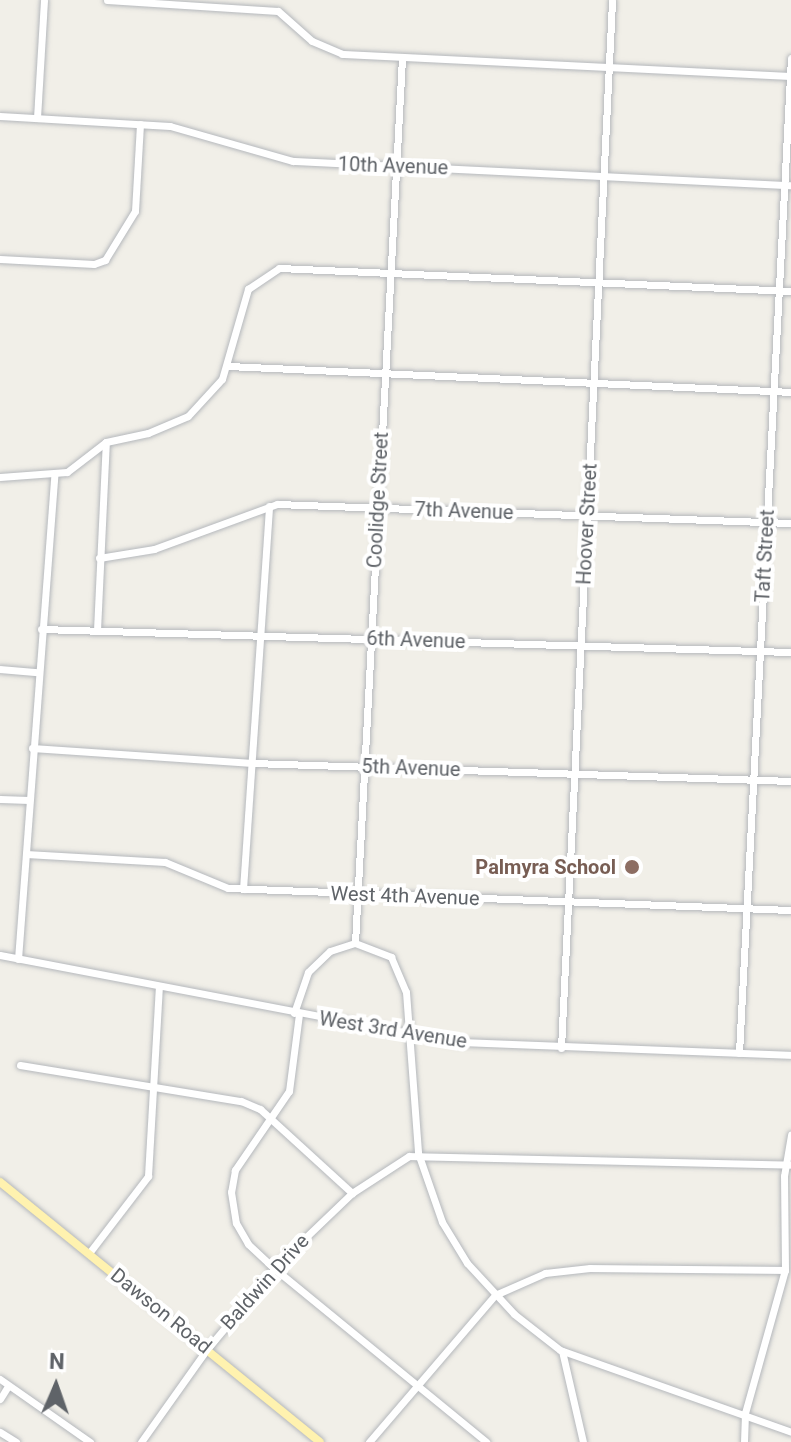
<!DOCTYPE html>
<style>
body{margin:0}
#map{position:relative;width:791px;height:1442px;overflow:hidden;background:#f1efe8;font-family:Roboto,sans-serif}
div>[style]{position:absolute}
.roads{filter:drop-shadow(0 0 2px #b5b8bc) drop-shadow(0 0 2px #b5b8bc)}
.minor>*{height:7px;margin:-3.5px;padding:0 3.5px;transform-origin:3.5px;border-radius:3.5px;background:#fff}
.major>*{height:8px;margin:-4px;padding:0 4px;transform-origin:4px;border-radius:4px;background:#fff2af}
.dots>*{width:22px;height:22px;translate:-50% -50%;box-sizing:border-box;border:4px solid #fff;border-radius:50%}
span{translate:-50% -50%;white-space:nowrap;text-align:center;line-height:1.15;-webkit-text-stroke:8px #fff;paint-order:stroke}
.street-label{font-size:20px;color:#5f6368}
.education-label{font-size:20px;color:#785e54;font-weight:700}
.right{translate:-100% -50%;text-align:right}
.north{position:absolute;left:16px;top:1346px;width:80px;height:80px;-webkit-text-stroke:6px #fff;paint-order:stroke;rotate:2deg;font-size:22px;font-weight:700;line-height:32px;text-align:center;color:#5f6368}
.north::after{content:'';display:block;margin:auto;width:28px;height:36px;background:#5f6368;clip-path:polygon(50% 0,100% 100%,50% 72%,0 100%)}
</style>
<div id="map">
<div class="roads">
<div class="minor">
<i style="left:107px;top:0;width:171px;rotate:3.7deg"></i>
<i style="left:278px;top:11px;width:45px;rotate:41.4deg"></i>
<i style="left:312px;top:41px;width:33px;rotate:23deg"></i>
<i style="left:342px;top:54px;width:450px;rotate:2.8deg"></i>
<i style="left:0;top:116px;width:170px;rotate:3.4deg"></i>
<i style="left:170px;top:126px;width:128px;rotate:15.9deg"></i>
<i style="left:293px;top:161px;width:499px;rotate:2.8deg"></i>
<i style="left:37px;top:118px;width:118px;rotate:-86.6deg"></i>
<i style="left:0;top:259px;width:94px;rotate:3deg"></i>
<i style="left:94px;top:264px;width:12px;rotate:-20deg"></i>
<i style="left:105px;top:260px;width:57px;rotate:-58.5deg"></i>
<i style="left:135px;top:211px;width:87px;rotate:-86.7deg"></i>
<i style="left:228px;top:366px;width:564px;rotate:2.64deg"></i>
<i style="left:0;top:477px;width:67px;rotate:-4.3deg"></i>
<i style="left:67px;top:472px;width:49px;rotate:-37.6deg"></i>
<i style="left:106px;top:442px;width:43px;rotate:-12.1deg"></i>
<i style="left:148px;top:433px;width:43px;rotate:-23deg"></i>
<i style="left:188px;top:416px;width:50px;rotate:-47.4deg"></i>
<i style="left:222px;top:379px;width:94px;rotate:-73.9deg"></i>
<i style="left:248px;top:289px;width:37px;rotate:-34deg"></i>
<i style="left:279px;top:268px;width:513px;rotate:2.57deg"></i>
<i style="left:99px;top:558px;width:56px;rotate:-9.3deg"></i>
<i style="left:154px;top:549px;width:131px;rotate:-20.1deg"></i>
<i style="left:277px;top:504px;width:514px;rotate:2.12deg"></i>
<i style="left:41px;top:629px;width:750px;rotate:1.76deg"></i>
<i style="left:97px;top:630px;width:188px;rotate:-87.3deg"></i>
<i style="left:0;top:669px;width:37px;rotate:5deg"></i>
<i style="left:32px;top:748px;width:221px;rotate:3.9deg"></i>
<i style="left:252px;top:763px;width:539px;rotate:1.91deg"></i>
<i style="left:0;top:799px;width:29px;rotate:2deg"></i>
<i style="left:26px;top:854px;width:139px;rotate:3.3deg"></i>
<i style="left:165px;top:862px;width:68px;rotate:22.4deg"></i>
<i style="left:228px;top:888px;width:563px;rotate:2.24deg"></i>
<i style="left:243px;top:889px;width:384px;rotate:-86.1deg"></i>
<i style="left:355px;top:943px;width:887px;rotate:-86.96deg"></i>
<i style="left:0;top:955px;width:466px;rotate:10.8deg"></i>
<i style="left:458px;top:1042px;width:333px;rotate:2.2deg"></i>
<i style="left:18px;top:959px;width:485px;rotate:-85.7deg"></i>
<i style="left:294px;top:1013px;width:43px;rotate:-71.1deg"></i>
<i style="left:308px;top:972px;width:30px;rotate:-44deg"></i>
<i style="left:330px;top:951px;width:26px;rotate:-18deg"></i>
<i style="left:355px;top:943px;width:39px;rotate:21deg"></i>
<i style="left:391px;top:957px;width:38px;rotate:67deg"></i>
<i style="left:406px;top:992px;width:161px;rotate:85.7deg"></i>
<i style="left:418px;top:1153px;width:73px;rotate:70.8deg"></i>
<i style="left:442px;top:1222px;width:48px;rotate:58.6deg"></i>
<i style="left:467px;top:1263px;width:69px;rotate:47.3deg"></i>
<i style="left:514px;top:1314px;width:58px;rotate:38deg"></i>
<i style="left:560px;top:1350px;width:245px;rotate:19.5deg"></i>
<i style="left:299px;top:1014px;width:78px;rotate:97.4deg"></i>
<i style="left:289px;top:1091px;width:96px;rotate:124.4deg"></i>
<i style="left:235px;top:1170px;width:22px;rotate:100deg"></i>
<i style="left:231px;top:1192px;width:31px;rotate:81deg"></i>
<i style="left:236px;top:1223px;width:24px;rotate:60deg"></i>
<i style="left:248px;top:1244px;width:37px;rotate:43deg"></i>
<i style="left:275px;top:1269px;width:273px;rotate:39.3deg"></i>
<i style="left:561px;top:1048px;width:1049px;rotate:-87.21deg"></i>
<i style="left:739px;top:1053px;width:996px;rotate:-87.01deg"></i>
<i style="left:20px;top:1065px;width:224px;rotate:9.3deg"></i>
<i style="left:241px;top:1101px;width:21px;rotate:23deg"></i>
<i style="left:260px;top:1109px;width:125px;rotate:42.4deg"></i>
<i style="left:89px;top:1253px;width:97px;rotate:-52.5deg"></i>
<i style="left:148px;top:1176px;width:189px;rotate:-86.7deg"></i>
<i style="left:562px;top:1351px;width:93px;rotate:77deg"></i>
<i style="left:0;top:1379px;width:110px;rotate:35deg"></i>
<i style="left:0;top:1399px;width:13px;rotate:-58deg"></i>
<i style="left:0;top:1432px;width:19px;rotate:32deg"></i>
<i style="left:141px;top:1442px;width:114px;rotate:-54.6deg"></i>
<i style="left:207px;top:1349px;width:115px;rotate:-49.9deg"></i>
<i style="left:281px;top:1261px;width:98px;rotate:-43.8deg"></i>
<i style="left:352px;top:1193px;width:68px;rotate:-33deg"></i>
<i style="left:409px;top:1156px;width:382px;rotate:1.3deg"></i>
<i style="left:369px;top:1442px;width:194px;rotate:-49.4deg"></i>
<i style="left:495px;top:1295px;width:55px;rotate:-23.7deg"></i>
<i style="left:545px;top:1273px;width:45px;rotate:-6.3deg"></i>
<i style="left:590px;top:1268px;width:195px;rotate:0.6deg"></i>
<i style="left:744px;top:1442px;width:29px;rotate:-88deg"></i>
<i style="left:745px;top:1413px;width:148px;rotate:-74.4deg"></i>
<i style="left:785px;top:1270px;width:94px;rotate:-90.6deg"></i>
<i style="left:784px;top:1176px;width:42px;rotate:-80.3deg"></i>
</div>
<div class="major">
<i style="left:0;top:1182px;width:412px;rotate:39.1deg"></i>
</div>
</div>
<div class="dots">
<i style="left:632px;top:867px;background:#8d6e63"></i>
</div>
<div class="street-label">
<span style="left:393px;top:166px;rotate:2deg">10th Avenue</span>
<span style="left:378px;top:500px;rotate:-87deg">Coolidge Street</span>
<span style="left:464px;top:511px;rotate:2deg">7th Avenue</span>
<span style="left:587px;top:524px;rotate:-87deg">Hoover Street</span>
<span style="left:765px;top:556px;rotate:-87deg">Taft Street</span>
<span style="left:416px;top:640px;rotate:2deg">6th Avenue</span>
<span style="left:411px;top:768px;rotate:2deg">5th Avenue</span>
<span style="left:405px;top:896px;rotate:2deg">West 4th Avenue</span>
<span style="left:393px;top:1030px;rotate:9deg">West 3rd Avenue</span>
<span style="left:265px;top:1282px;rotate:-48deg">Baldwin Drive</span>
<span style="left:161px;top:1311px;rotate:39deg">Dawson Road</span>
</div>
<div class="education-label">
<span class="right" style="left:616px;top:867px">Palmyra School</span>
</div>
<div class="north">N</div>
</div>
